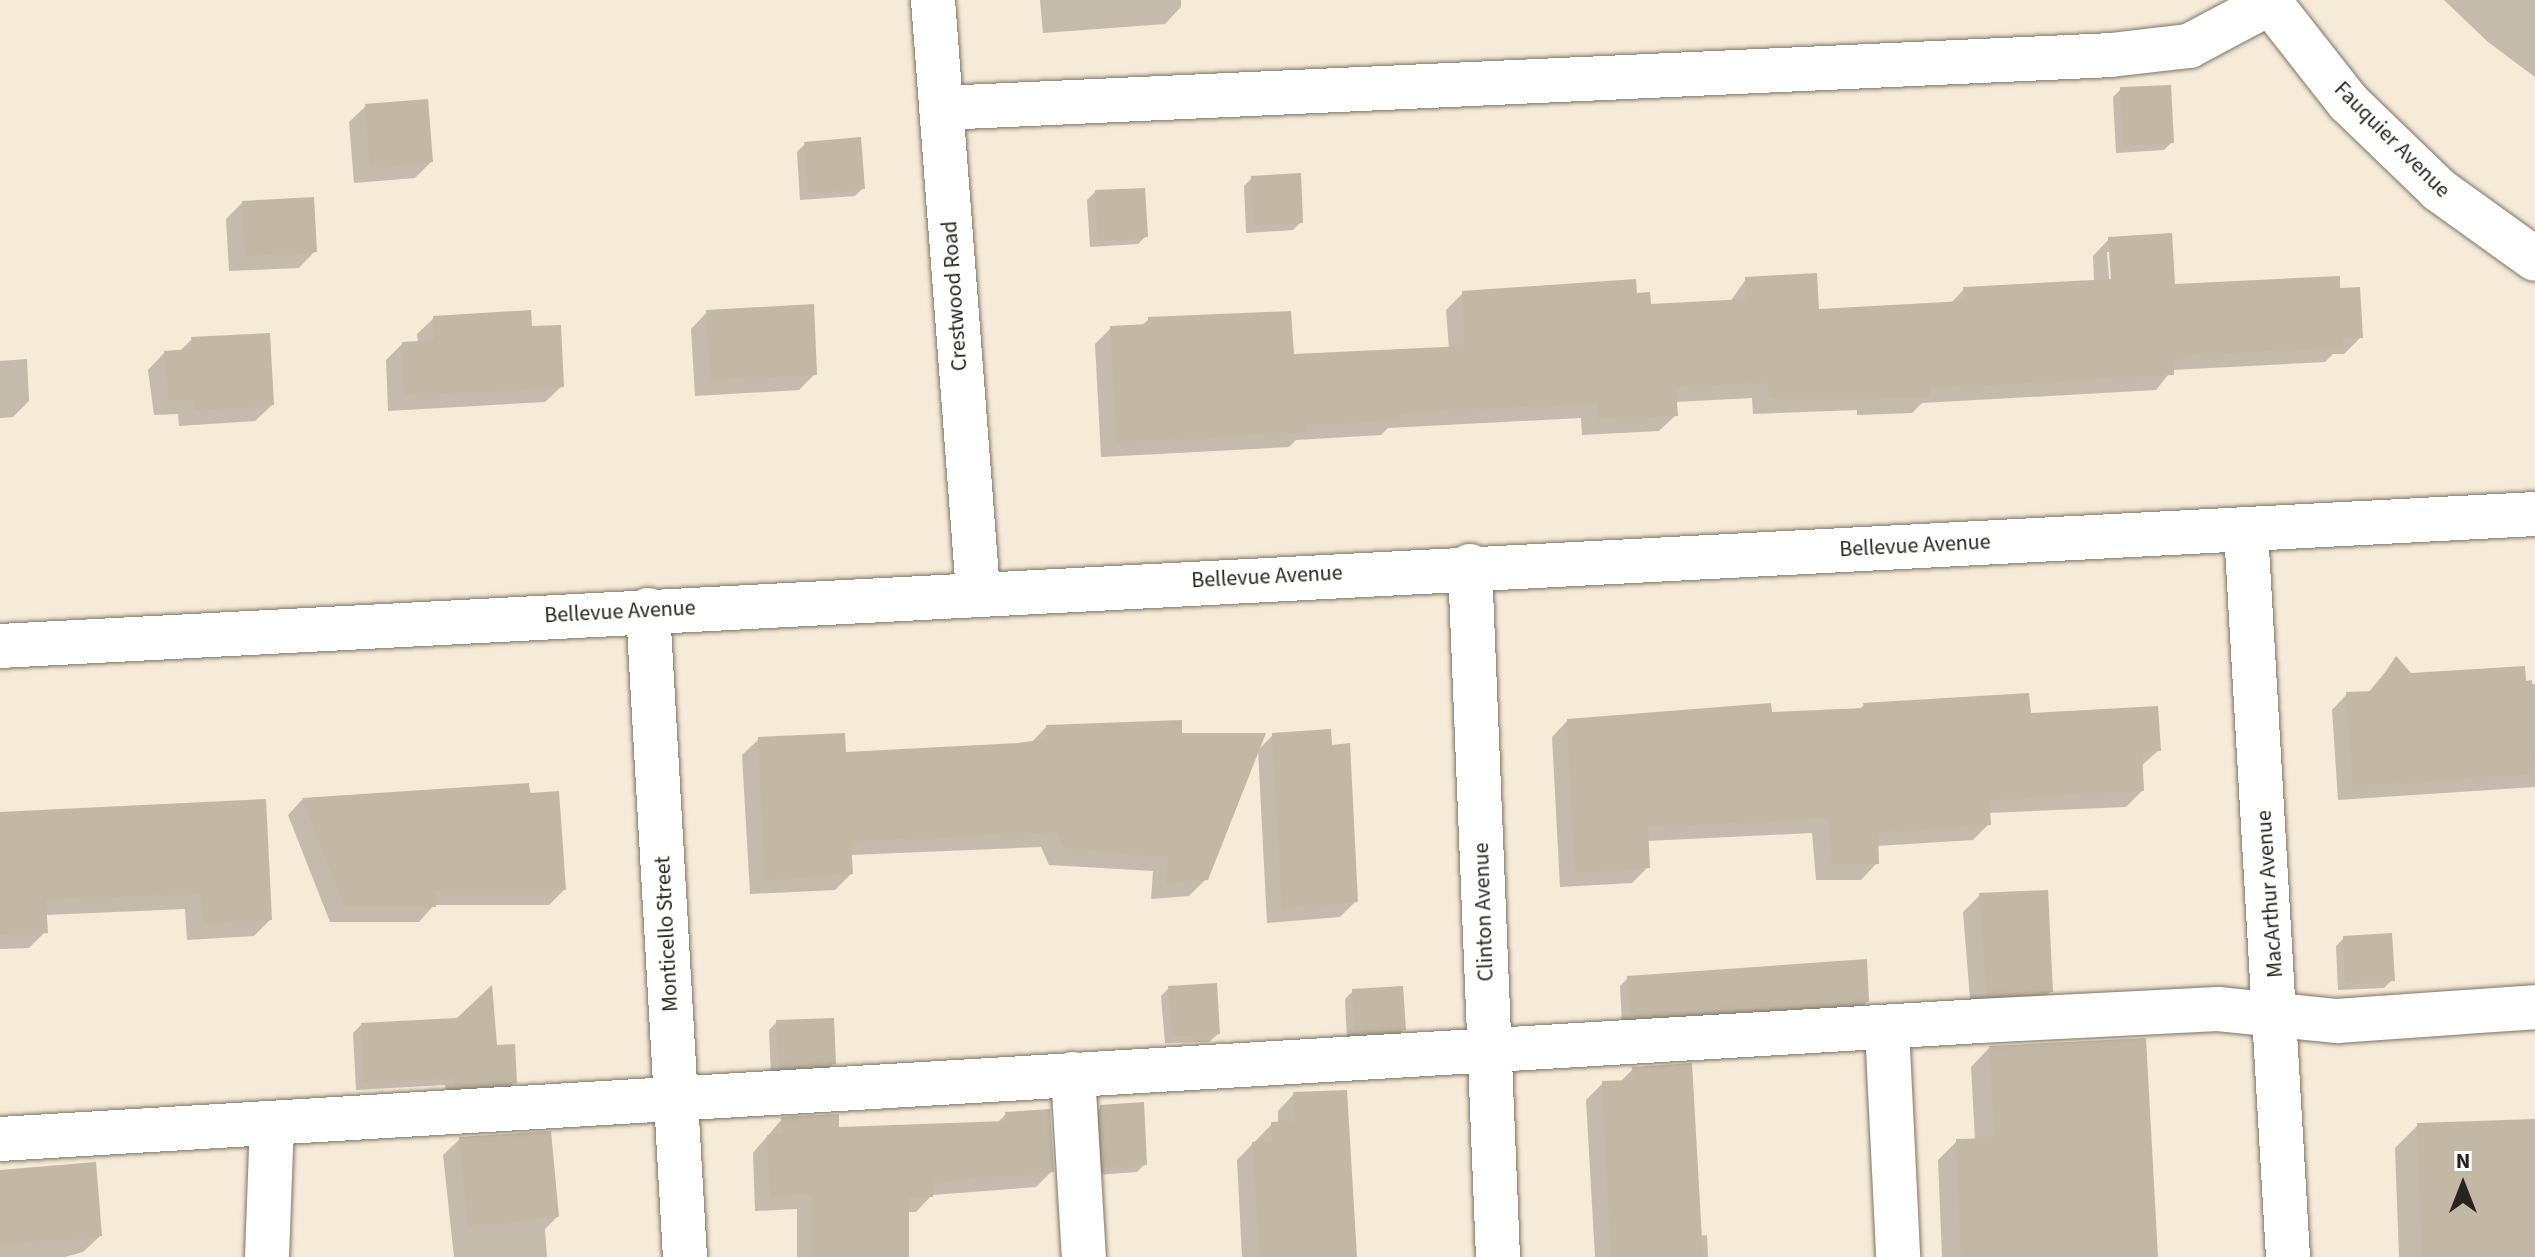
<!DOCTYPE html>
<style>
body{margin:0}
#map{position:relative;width:2535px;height:1257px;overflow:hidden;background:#f6ead8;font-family:"Source Sans 3",sans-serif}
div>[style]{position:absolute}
.shadow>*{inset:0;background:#0003}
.building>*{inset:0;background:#c3b7a6}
.roads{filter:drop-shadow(0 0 2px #7f7465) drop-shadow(0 0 2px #7f7465)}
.minor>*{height:44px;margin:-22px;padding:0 22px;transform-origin:22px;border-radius:22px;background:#fff}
span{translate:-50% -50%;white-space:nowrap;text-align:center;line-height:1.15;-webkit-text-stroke:6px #fff;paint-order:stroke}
.street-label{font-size:22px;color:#28241d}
.north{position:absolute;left:2423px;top:1145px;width:80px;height:80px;-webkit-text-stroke:6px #fff;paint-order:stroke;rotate:0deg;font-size:22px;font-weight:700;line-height:32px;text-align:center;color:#28241d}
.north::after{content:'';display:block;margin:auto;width:28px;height:36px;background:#28241d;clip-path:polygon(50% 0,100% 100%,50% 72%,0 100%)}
</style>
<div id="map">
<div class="shadow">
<i style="clip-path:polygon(1040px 0,1181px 0,1181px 7px,1165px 24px,1043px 33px)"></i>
<i style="clip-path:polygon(2444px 0,2535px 0,2535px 77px,2488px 42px)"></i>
<i style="clip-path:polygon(2121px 89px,2172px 142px,2164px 150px,2116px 153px,2113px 97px)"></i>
<i style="clip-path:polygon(366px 106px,431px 162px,415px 178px,354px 183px,349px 122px)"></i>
<i style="clip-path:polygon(805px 144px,863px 188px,855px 196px,800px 200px,797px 152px)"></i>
<i style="clip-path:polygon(1252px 178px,1301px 222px,1293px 230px,1246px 233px,1244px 186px)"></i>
<i style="clip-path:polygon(1095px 192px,1146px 236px,1138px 244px,1090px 247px,1087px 200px)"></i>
<i style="clip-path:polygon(242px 203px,315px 251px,299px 268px,229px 271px,226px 219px)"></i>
<i style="clip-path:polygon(evenodd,2109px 239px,2173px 286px,2338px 290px,2361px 337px,2344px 354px,2333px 354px,2325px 362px,2172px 370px,2156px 390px,1922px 403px,1912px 413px,1857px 415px,1857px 410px,1753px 414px,1752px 398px,1675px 402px,1676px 415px,1659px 431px,1582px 435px,1581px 418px,1388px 428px,1381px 435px,1296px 440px,1289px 447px,1101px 457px,1095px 344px,1111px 328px,1141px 326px,1149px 319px,1292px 357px,1449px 349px,1446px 310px,1463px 293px,1635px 295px,1649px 306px,1730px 302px,1746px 279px,1817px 311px,1950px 304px,1964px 289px,2094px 282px,2093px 256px,2109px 239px,2107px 252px,2111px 252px,2114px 289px,2110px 289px,2107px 252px)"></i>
<i style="clip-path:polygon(707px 312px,815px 374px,799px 390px,695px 396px,691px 329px)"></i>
<i style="clip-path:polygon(434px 318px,530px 328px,562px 386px,545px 402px,388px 411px,386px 360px,402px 344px,418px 343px,417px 334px)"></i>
<i style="clip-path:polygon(192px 339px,272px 405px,255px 421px,179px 426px,178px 414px,154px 415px,148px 370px,164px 353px,179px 352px)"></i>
<i style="clip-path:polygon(27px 359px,29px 401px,13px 417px,0 418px,0 361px)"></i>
<i style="clip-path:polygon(2396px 659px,2410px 675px,2535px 684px,2535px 787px,2338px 800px,2332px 710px,2347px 694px,2368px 693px)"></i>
<i style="clip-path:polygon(1864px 705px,2029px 715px,2159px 750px,2140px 767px,2142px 791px,2126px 807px,1988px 813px,1989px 824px,1973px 840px,1877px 846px,1877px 863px,1861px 880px,1816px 880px,1812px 833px,1647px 841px,1648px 867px,1632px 883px,1560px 887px,1552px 737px,1568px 720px,1859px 710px)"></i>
<i style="clip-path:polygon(1046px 727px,1206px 879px,1189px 896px,1151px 899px,1153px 871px,1049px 865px,1041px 847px,850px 855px,851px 874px,835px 890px,750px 894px,742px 755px,759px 739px,844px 754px,1030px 744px)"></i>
<i style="clip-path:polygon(1273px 735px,1356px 901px,1340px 917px,1267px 923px,1258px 750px)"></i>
<i style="clip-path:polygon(528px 785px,564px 890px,549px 905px,434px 905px,419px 922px,330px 922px,288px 815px,302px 800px)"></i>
<i style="clip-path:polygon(0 813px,270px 920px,254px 936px,187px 940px,185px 909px,45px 915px,45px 932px,29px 948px,0 949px)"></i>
<i style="clip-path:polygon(1980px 895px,2051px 991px,2034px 1008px,1971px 1011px,1963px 912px)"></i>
<i style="clip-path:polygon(2344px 938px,2392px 980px,2384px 988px,2338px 990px,2336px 946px)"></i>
<i style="clip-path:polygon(1628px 978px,1867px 1002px,1859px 1010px,1622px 1024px,1620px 986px)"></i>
<i style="clip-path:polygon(1169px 988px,1218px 1034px,1209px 1042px,1165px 1043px,1161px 996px)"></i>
<i style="clip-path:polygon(1353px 991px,1404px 1029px,1396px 1037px,1347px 1040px,1345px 999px)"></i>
<i style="clip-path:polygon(777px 1022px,834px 1063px,826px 1071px,771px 1075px,769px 1030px)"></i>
<i style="clip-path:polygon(361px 1025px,496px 1047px,515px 1082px,507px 1090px,446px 1094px,445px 1085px,356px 1090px,353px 1033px)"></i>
<i style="clip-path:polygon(1990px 1047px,2156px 1257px,1942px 1257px,1938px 1160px,1957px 1141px,1975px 1140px,1971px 1067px)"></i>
<i style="clip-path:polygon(1633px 1069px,1700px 1236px,1707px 1235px,1708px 1257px,1595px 1257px,1586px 1100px,1603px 1083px,1620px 1082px)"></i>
<i style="clip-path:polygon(1294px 1094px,1354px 1257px,1242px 1257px,1237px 1160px,1272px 1124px,1278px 1124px,1278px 1111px)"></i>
<i style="clip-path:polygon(1101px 1107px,1145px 1164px,1137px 1172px,1096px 1175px,1093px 1115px)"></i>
<i style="clip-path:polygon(1006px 1114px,1052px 1171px,1036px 1187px,932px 1195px,916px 1212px,907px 1212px,907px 1257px,797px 1257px,797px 1209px,755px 1211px,753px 1153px,782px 1119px,837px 1129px,997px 1123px)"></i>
<i style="clip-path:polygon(2535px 1121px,2535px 1257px,2399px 1257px,2395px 1148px,2418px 1125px)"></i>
<i style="clip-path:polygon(460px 1139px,557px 1217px,545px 1229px,547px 1257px,454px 1257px,443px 1155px)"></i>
<i style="clip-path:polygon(0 1172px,100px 1236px,83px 1252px,65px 1257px,0 1257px)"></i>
</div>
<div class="building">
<i style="clip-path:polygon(2171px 85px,2174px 143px,2124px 146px,2120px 87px)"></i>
<i style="clip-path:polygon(428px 99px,433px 162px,370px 167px,365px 104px)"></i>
<i style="clip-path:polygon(861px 137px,865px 189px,808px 193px,804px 142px)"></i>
<i style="clip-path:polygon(1301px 173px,1303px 223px,1254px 226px,1251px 176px)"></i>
<i style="clip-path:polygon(1145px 188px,1148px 237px,1098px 240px,1095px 190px)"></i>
<i style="clip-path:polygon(314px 197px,317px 252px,245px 256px,242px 201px)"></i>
<i style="clip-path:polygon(2172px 233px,2175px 284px,2340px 276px,2340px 288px,2360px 287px,2363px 338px,2342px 339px,2343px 347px,2188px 355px,2174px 360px,2174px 375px,1930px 388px,1930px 397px,1769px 398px,1768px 382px,1676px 387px,1678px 416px,1598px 419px,1597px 403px,1399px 413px,1400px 419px,1307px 425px,1307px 432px,1117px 442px,1110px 326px,1148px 324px,1148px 317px,1291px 311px,1294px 354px,1465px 346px,1462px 291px,1636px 279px,1637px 293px,1650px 292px,1651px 304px,1746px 299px,1745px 277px,1817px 273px,1819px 309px,1964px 301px,1963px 287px,2111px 279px,2108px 237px)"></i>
<i style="clip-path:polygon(814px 304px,817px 375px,711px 380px,706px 310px)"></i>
<i style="clip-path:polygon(531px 310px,532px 326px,561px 325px,564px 387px,404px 395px,402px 342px,434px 340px,433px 316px)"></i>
<i style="clip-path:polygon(270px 333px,274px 405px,195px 410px,194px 399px,169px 400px,164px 351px,192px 349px,191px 337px)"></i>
<i style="clip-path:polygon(2396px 656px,2411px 673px,2525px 666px,2526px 681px,2532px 680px,2535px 774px,2353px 786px,2346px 692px,2373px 691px)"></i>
<i style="clip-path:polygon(2029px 693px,2031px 713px,2158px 706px,2161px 751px,2142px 752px,2144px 791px,1989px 799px,1991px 825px,1878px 832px,1879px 864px,1832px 864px,1828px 818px,1648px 827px,1650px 868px,1575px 872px,1567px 719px,1771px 703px,1772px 712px,1864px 708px,1863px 703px)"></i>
<i style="clip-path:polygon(1182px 720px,1182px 733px,1266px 733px,1208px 880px,1166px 884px,1168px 856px,1065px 849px,1057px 832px,851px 841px,853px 874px,765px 879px,758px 737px,845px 733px,846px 752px,1018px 743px,1046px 739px,1046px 725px)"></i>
<i style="clip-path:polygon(1331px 729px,1332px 745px,1350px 743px,1358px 902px,1282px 908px,1272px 733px)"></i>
<i style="clip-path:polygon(529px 783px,530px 793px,559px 791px,566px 890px,435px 890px,436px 907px,345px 907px,302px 798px)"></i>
<i style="clip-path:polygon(266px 799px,272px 920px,203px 924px,201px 893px,46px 900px,48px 933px,0 935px,0 812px)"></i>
<i style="clip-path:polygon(2048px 890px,2053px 992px,1987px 996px,1979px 893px)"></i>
<i style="clip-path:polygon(2392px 933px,2395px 981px,2345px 983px,2343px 936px)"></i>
<i style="clip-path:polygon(1867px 959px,1869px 1002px,1630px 1017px,1627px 976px)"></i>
<i style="clip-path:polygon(1217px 983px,1220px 1034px,1173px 1036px,1168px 986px)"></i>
<i style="clip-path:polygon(492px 985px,497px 1045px,515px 1044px,517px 1083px,454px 1087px,453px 1078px,364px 1083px,361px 1023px,457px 1018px)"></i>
<i style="clip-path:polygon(1403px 986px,1406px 1030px,1355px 1033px,1352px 989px)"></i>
<i style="clip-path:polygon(834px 1018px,836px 1064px,779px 1068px,776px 1020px)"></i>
<i style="clip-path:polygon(2146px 1038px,2158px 1257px,1961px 1257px,1956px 1139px,1995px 1138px,1989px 1046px)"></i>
<i style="clip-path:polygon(1692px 1063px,1703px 1257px,1611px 1257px,1602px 1081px,1633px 1080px,1632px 1067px)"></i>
<i style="clip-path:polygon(1347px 1090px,1357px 1257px,1260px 1257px,1252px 1142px,1272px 1141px,1271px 1122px,1295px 1121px,1293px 1092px)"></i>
<i style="clip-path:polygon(1144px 1102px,1147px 1165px,1104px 1168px,1100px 1105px)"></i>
<i style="clip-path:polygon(1050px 1109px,1054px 1172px,933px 1182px,933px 1197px,909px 1197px,909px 1257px,812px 1257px,812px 1194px,770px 1196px,767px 1135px,782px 1134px,781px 1117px,839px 1114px,839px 1127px,1006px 1121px,1005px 1112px)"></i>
<i style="clip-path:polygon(2535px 1119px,2535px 1257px,2422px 1257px,2417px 1123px)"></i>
<i style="clip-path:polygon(551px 1131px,559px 1217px,468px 1226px,459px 1137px)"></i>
<i style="clip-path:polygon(96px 1162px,102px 1236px,0 1245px,0 1170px)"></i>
</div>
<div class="roads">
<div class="minor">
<i style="left:933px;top:0;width:593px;rotate:85.65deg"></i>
<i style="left:2268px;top:0;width:130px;rotate:51.9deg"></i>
<i style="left:2348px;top:102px;width:127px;rotate:44deg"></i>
<i style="left:2439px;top:190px;width:118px;rotate:35.7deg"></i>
<i style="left:941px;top:108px;width:1171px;rotate:-2.59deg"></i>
<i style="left:2111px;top:55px;width:79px;rotate:-6.6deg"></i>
<i style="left:2189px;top:46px;width:92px;rotate:-28deg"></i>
<i style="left:2246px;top:531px;width:727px;rotate:86.69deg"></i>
<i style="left:1470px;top:566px;width:692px;rotate:87.68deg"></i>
<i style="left:648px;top:610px;width:648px;rotate:86.73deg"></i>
<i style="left:0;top:646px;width:2538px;rotate:-2.98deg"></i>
<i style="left:1887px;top:1028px;width:229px;rotate:87.2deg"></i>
<i style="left:1073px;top:1074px;width:183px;rotate:86.6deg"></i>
<i style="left:0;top:1139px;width:1983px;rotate:-3.41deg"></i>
<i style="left:1979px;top:1021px;width:239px;rotate:-2.9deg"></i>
<i style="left:2218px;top:1009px;width:120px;rotate:5.8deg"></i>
<i style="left:2337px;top:1021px;width:198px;rotate:-4deg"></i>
<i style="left:267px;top:1257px;width:134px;rotate:-87.9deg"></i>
</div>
</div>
<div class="street-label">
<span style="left:2392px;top:140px;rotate:45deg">Fauquier Avenue</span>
<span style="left:955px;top:296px;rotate:-94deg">Crestwood Road</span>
<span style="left:1915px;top:546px;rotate:-3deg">Bellevue Avenue</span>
<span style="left:1267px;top:577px;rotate:-3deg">Bellevue Avenue</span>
<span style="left:620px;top:612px;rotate:-3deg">Bellevue Avenue</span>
<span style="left:2270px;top:894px;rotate:-94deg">MacArthur Avenue</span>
<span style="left:1484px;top:912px;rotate:-92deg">Clinton Avenue</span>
<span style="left:667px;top:934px;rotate:-93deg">Monticello Street</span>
</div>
<div class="north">N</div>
</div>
